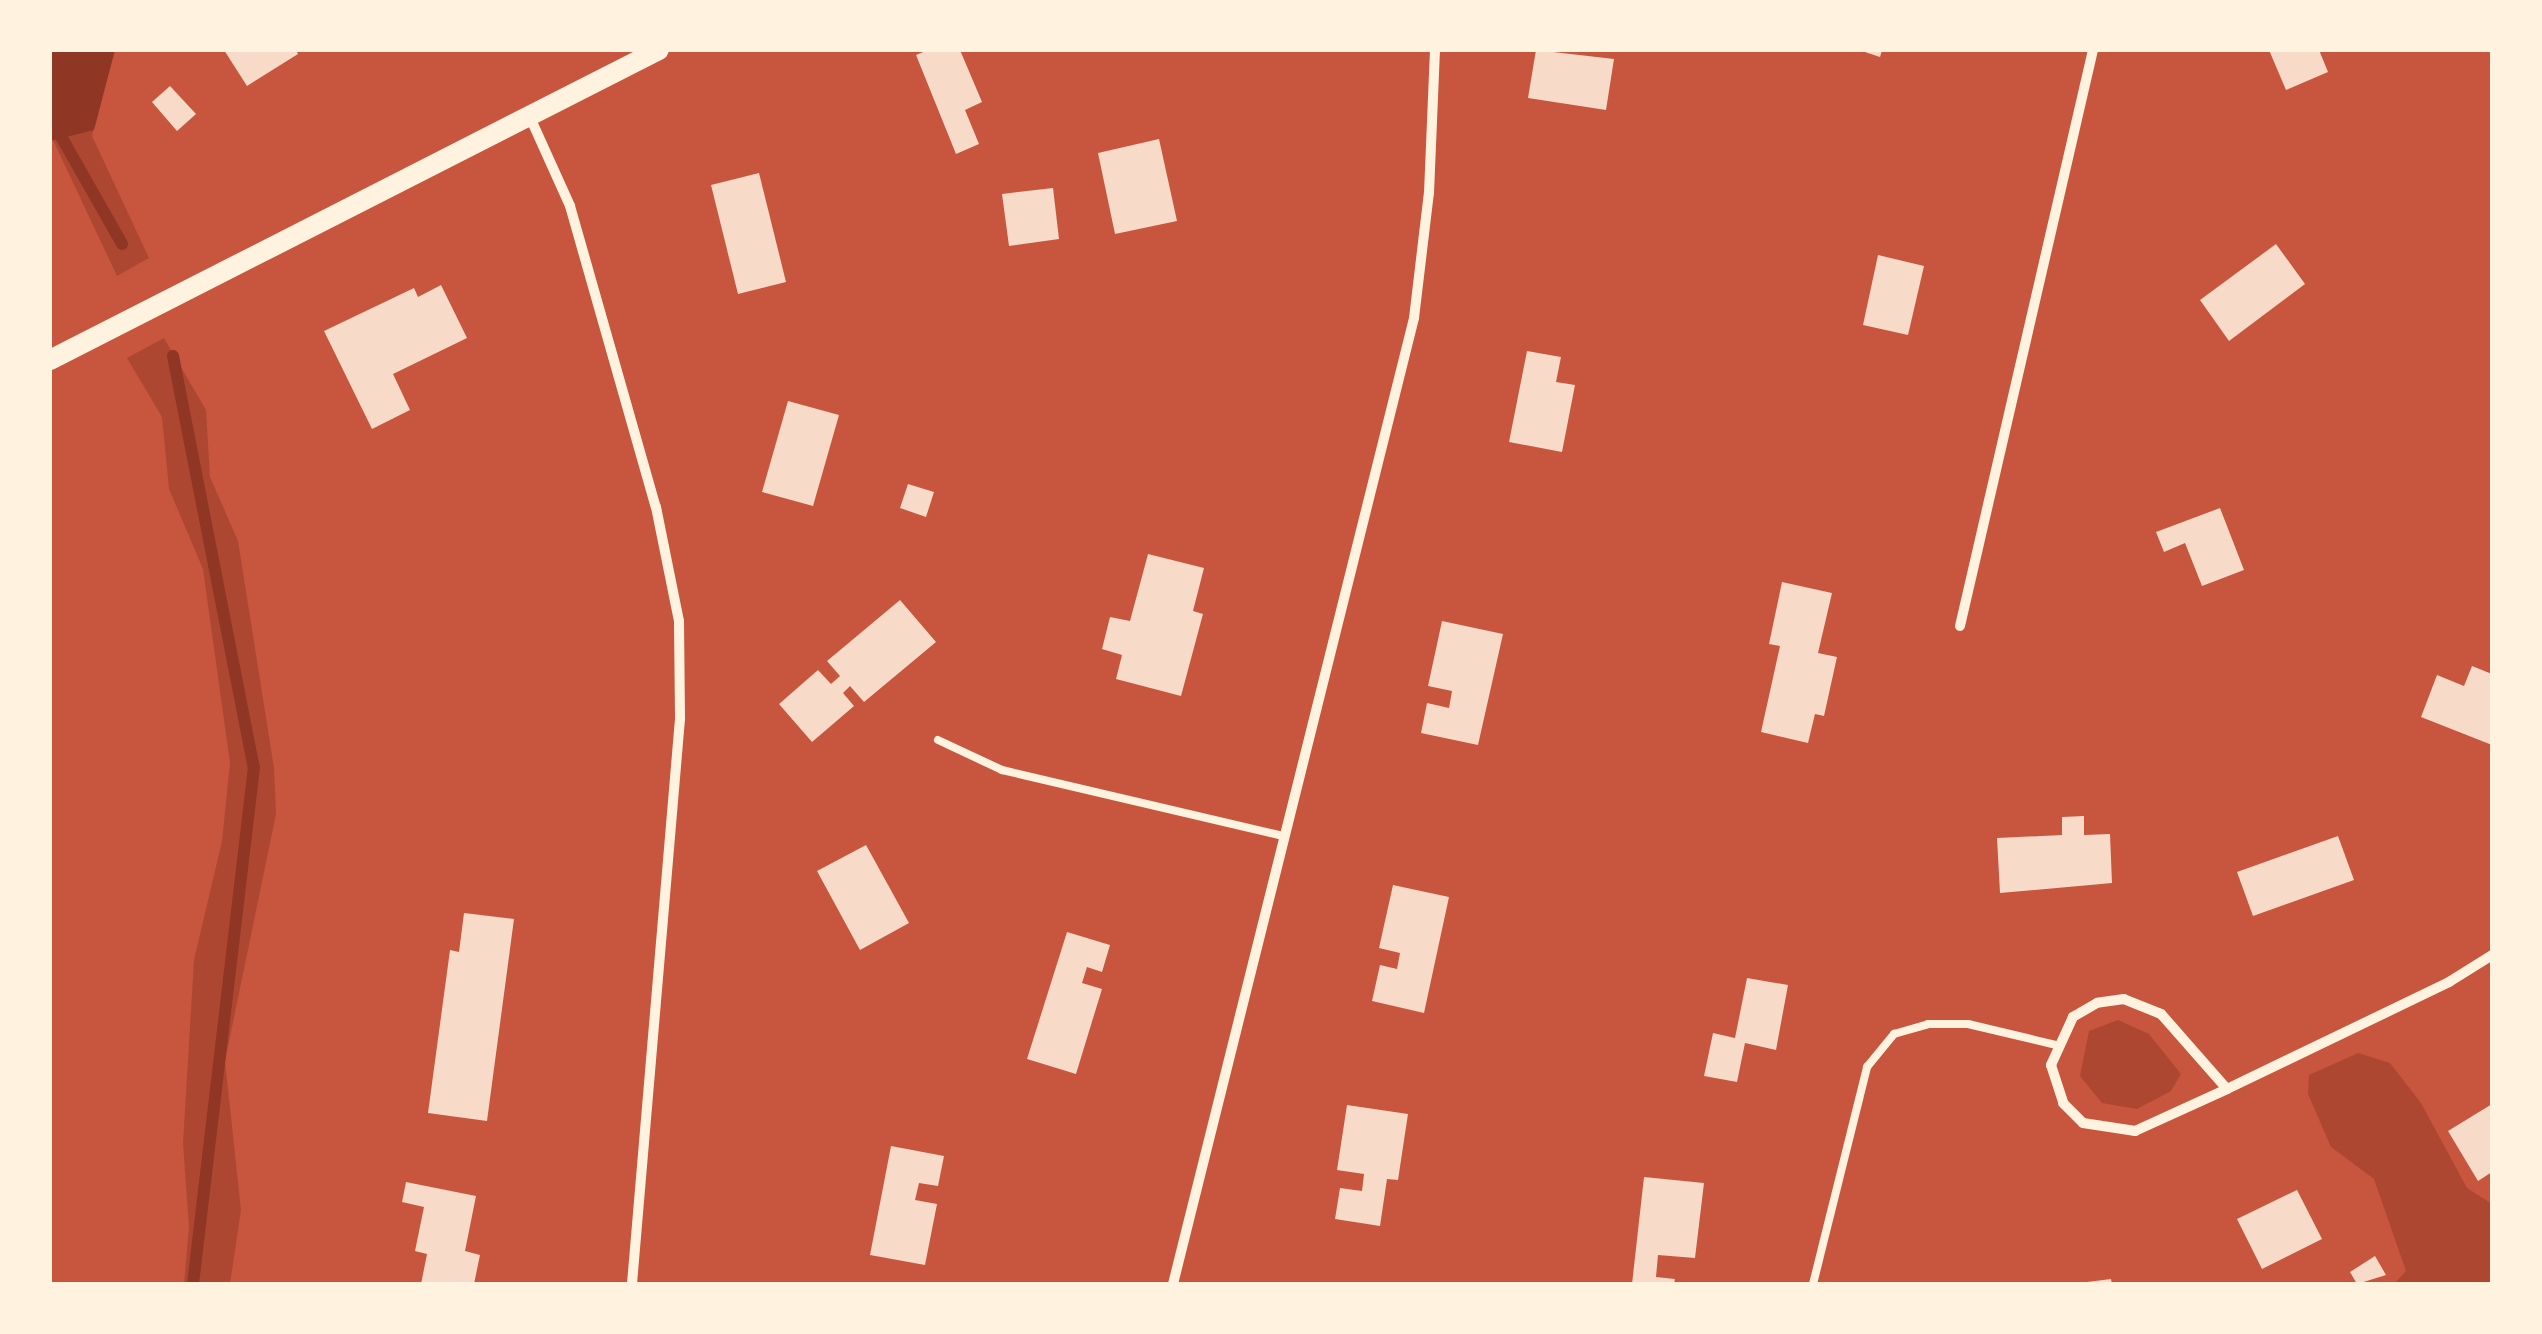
<!DOCTYPE html>
<style>
body{margin:0}
#map{position:relative;width:2542px;height:1334px;overflow:hidden;background:#c8553d;font-family:Overpass,sans-serif}
div>[style]{position:absolute}
.green>*{inset:0;background:#ae4732}
.water>*{inset:0;background:#8f3625}
.stream>*{height:12px;margin:-6px;padding:0 6px;transform-origin:6px;border-radius:6px;background:#8f3625}
.building>*{inset:0;background:#f7dbc8}
.service>*{height:8px;margin:-4px;padding:0 4px;transform-origin:4px;border-radius:4px;background:#fff3e0}
.minor>*{height:10px;margin:-5px;padding:0 5px;transform-origin:5px;border-radius:5px;background:#fff3e0}
.secondary>*{height:20px;margin:-10px;padding:0 10px;transform-origin:10px;border-radius:10px;background:#fff3e0}
span{translate:-50% -50%;white-space:nowrap;text-align:center;line-height:1.15;-webkit-text-stroke:8px #fff3e0;paint-order:stroke}
.frame{position:absolute;inset:0;border:52px solid #fff3e0;pointer-events:none}
</style>
<div id="map">
<div class="green">
<i style="clip-path:polygon(110px 50px,92px 136px,149px 258px,117px 276px,52px 138px)"></i>
<i style="clip-path:polygon(164px 338px,206px 410px,210px 477px,238px 541px,274px 768px,276px 814px,225px 1061px,241px 1210px,230px 1284px,184px 1284px,189px 1227px,183px 1143px,194px 960px,222px 841px,230px 763px,203px 569px,169px 489px,162px 417px,127px 358px)"></i>
<i style="clip-path:polygon(2118px 1020px,2149px 1034px,2181px 1074px,2171px 1091px,2137px 1109px,2102px 1103px,2080px 1076px,2089px 1031px)"></i>
<i style="clip-path:polygon(2358px 1053px,2390px 1063px,2421px 1103px,2467px 1188px,2492px 1204px,2492px 1284px,2394px 1284px,2406px 1271px,2374px 1179px,2331px 1147px,2308px 1094px,2309px 1075px)"></i>
</div>
<div class="water">
<i style="clip-path:polygon(50px 50px,115px 50px,94px 130px,50px 141px)"></i>
</div>
<div class="stream">
<i style="left:50px;top:117px;width:146px;rotate:60.4deg"></i>
<i style="left:173px;top:356px;width:419px;rotate:78.9deg"></i>
<i style="left:254px;top:767px;width:521px;rotate:96.73deg"></i>
</div>
<div class="building">
<i style="clip-path:polygon(224px 50px,296px 50px,298px 54px,247px 86px)"></i>
<i style="clip-path:polygon(928px 50px,960px 50px,982px 102px,965px 110px,979px 144px,956px 154px,916px 55px)"></i>
<i style="clip-path:polygon(1536px 50px,1614px 59px,1606px 110px,1528px 98px)"></i>
<i style="clip-path:polygon(1859px 50px,1882px 50px,1880px 57px)"></i>
<i style="clip-path:polygon(2269px 50px,2319px 50px,2328px 72px,2286px 90px)"></i>
<i style="clip-path:polygon(170px 86px,196px 114px,177px 131px,152px 102px)"></i>
<i style="clip-path:polygon(1159px 139px,1177px 221px,1115px 234px,1098px 153px)"></i>
<i style="clip-path:polygon(759px 173px,786px 282px,738px 294px,711px 185px)"></i>
<i style="clip-path:polygon(1053px 188px,1059px 239px,1009px 246px,1002px 194px)"></i>
<i style="clip-path:polygon(2276px 244px,2305px 284px,2229px 341px,2200px 300px)"></i>
<i style="clip-path:polygon(1878px 255px,1924px 266px,1908px 335px,1863px 325px)"></i>
<i style="clip-path:polygon(441px 285px,467px 338px,393px 374px,410px 410px,372px 429px,324px 331px,414px 288px,418px 297px)"></i>
<i style="clip-path:polygon(1527px 351px,1561px 357px,1556px 382px,1575px 385px,1562px 452px,1509px 442px)"></i>
<i style="clip-path:polygon(788px 401px,839px 415px,813px 506px,762px 492px)"></i>
<i style="clip-path:polygon(908px 484px,934px 492px,926px 517px,900px 508px)"></i>
<i style="clip-path:polygon(2220px 508px,2244px 570px,2202px 586px,2185px 543px,2164px 552px,2156px 532px)"></i>
<i style="clip-path:polygon(1148px 554px,1204px 568px,1193px 611px,1203px 614px,1181px 696px,1116px 679px,1122px 655px,1102px 649px,1110px 617px,1130px 621px)"></i>
<i style="clip-path:polygon(1782px 582px,1832px 593px,1818px 653px,1837px 657px,1824px 716px,1815px 714px,1808px 743px,1761px 732px,1780px 646px,1769px 644px)"></i>
<i style="clip-path:polygon(900px 600px,936px 642px,864px 702px,850px 686px,843px 693px,854px 706px,812px 742px,779px 704px,818px 670px,831px 684px,840px 676px,827px 661px)"></i>
<i style="clip-path:polygon(1442px 621px,1503px 634px,1478px 745px,1421px 733px,1427px 703px,1449px 708px,1452px 691px,1428px 686px)"></i>
<i style="clip-path:polygon(2472px 666px,2492px 674px,2492px 745px,2421px 717px,2437px 675px,2464px 686px)"></i>
<i style="clip-path:polygon(2084px 816px,2084px 835px,2110px 834px,2112px 883px,2000px 893px,1997px 838px,2062px 835px,2062px 817px)"></i>
<i style="clip-path:polygon(2338px 836px,2354px 880px,2253px 916px,2237px 872px)"></i>
<i style="clip-path:polygon(866px 845px,909px 923px,860px 950px,817px 871px)"></i>
<i style="clip-path:polygon(1393px 885px,1449px 897px,1424px 1013px,1372px 1001px,1380px 965px,1397px 969px,1400px 953px,1379px 948px)"></i>
<i style="clip-path:polygon(464px 913px,514px 919px,487px 1121px,428px 1113px,450px 950px,459px 952px)"></i>
<i style="clip-path:polygon(1067px 932px,1110px 945px,1102px 972px,1087px 967px,1082px 983px,1102px 989px,1076px 1074px,1027px 1059px)"></i>
<i style="clip-path:polygon(1747px 978px,1788px 985px,1776px 1050px,1745px 1043px,1737px 1082px,1704px 1076px,1713px 1033px,1735px 1038px)"></i>
<i style="clip-path:polygon(2492px 1104px,2492px 1172px,2478px 1181px,2448px 1131px)"></i>
<i style="clip-path:polygon(1347px 1105px,1408px 1114px,1398px 1180px,1387px 1179px,1380px 1226px,1335px 1219px,1340px 1188px,1362px 1191px,1364px 1174px,1337px 1170px)"></i>
<i style="clip-path:polygon(891px 1146px,944px 1156px,938px 1186px,919px 1183px,915px 1200px,937px 1204px,925px 1265px,870px 1255px)"></i>
<i style="clip-path:polygon(1644px 1177px,1704px 1183px,1695px 1258px,1658px 1255px,1656px 1277px,1675px 1279px,1674px 1284px,1632px 1284px)"></i>
<i style="clip-path:polygon(406px 1182px,476px 1196px,465px 1251px,480px 1255px,474px 1284px,421px 1284px,427px 1254px,415px 1251px,424px 1207px,402px 1202px)"></i>
<i style="clip-path:polygon(2297px 1190px,2322px 1239px,2262px 1269px,2237px 1219px)"></i>
<i style="clip-path:polygon(2375px 1256px,2386px 1275px,2357px 1284px,2350px 1272px)"></i>
<i style="clip-path:polygon(2111px 1279px,2112px 1284px,2087px 1284px,2087px 1282px)"></i>
</div>
<div class="service">
<i style="left:938px;top:740px;width:71px;rotate:25.1deg"></i>
<i style="left:1002px;top:770px;width:289px;rotate:13.2deg"></i>
<i style="left:1813px;top:1284px;width:224px;rotate:-76deg"></i>
<i style="left:1867px;top:1067px;width:43px;rotate:-50.7deg"></i>
<i style="left:1894px;top:1034px;width:35px;rotate:-16deg"></i>
<i style="left:1928px;top:1024px;width:40px"></i>
<i style="left:1968px;top:1024px;width:90px;rotate:13.4deg"></i>
</div>
<div class="minor">
<i style="left:529px;top:115px;width:100px;rotate:65.7deg"></i>
<i style="left:570px;top:206px;width:313px;rotate:74.1deg"></i>
<i style="left:656px;top:507px;width:116px;rotate:78.6deg"></i>
<i style="left:679px;top:621px;width:98px;rotate:89.4deg"></i>
<i style="left:680px;top:719px;width:567px;rotate:94.86deg"></i>
<i style="left:1960px;top:626px;width:591px;rotate:-77deg"></i>
<i style="left:2227px;top:1089px;width:100px;rotate:-131.3deg"></i>
<i style="left:2161px;top:1014px;width:40px;rotate:-158deg"></i>
<i style="left:2124px;top:999px;width:27px;rotate:172deg"></i>
<i style="left:2097px;top:1003px;width:28px;rotate:150deg"></i>
<i style="left:2073px;top:1017px;width:53px;rotate:114.6deg"></i>
<i style="left:2051px;top:1065px;width:40px;rotate:72deg"></i>
<i style="left:2063px;top:1103px;width:28px;rotate:45deg"></i>
<i style="left:2083px;top:1123px;width:53px;rotate:8.7deg"></i>
<i style="left:2135px;top:1131px;width:101px;rotate:-24.5deg"></i>
<i style="left:2227px;top:1089px;width:246px;rotate:-25.7deg"></i>
<i style="left:2449px;top:982px;width:51px;rotate:-32.1deg"></i>
<i style="left:1173px;top:1284px;width:996px;rotate:-75.99deg"></i>
<i style="left:1414px;top:318px;width:126px;rotate:-83.2deg"></i>
<i style="left:1429px;top:193px;width:143px;rotate:-87.6deg"></i>
</div>
<div class="secondary">
<i style="left:50px;top:360px;width:683px;rotate:-26.98deg"></i>
</div>
<div class="frame"></div>
</div>
